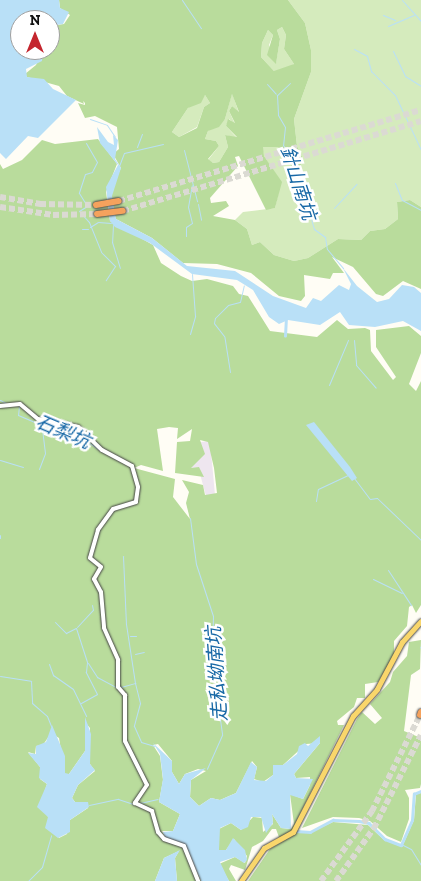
<!DOCTYPE html>
<meta charset="utf-8">
<style>
body{margin:0}
#map{position:relative;width:421px;height:881px;overflow:hidden;background:#fffdf5;font-family:"Zilla Slab","Noto Sans TC",serif}
div>[style]{position:absolute}
.industrial>*{inset:0;background:#eee6ef}
.green>*{inset:0;background:#d5ebbd}
.forest>*{inset:0;background:#b9dc9c}
.water>*{inset:0;background:#b9e0f7}
.stream>*{height:1px;margin:-0.5px;padding:0 0.5px;transform-origin:0.5px;border-radius:0.5px;background:#b9e0f7}
.canal>*{height:2.5px;margin:-1.25px;padding:0 1.25px;transform-origin:1.25px;border-radius:1.25px;background:#b9e0f7}
.highway-tunnel>*{height:6px;margin-top:-3px;transform-origin:0;background:repeating-linear-gradient(90deg,#dbdad3 0 6px,transparent 0 9px)}
.roads{filter:drop-shadow(0 0 1px #444) drop-shadow(0 0 1px #444)}
.minor>*{height:4px;margin:-2px;padding:0 2px;transform-origin:2px;border-radius:2px;background:#fff}
.major>*{height:5px;margin:-2.5px;padding:0 2.5px;transform-origin:2.5px;border-radius:2.5px;background:#f9d66b}
.highway>*{height:6px;margin:-3px;padding:0 3px;transform-origin:3px;border-radius:3px;background:#f5a25d}
span{translate:-50% -50%;white-space:nowrap;text-align:center;line-height:1.15;-webkit-text-stroke:5px #fff;paint-order:stroke}
.water-label{font-size:19px;color:#1768a6;font-style:italic}
.north{position:absolute;left:10px;top:10px;width:50px;height:50px;box-sizing:border-box;background:#fff;border:1px solid #a0a0a0;border-radius:50%;rotate:0deg;font-size:14px;font-weight:700;line-height:20px;text-align:center;color:#111}
.north::after{content:'';display:block;margin:auto;width:18px;height:22px;background:#c4262e;clip-path:polygon(50% 0,100% 100%,50% 72%,0 100%)}
</style>
<div id="map">
<div class="industrial">
<i style="clip-path:polygon(210px 441px,215px 495px,206px 496px,200px 474px,189px 469px,200px 454px,201px 442px)"></i>
</div>
<div class="green">
<i style="clip-path:polygon(288px 0,421px 0,421px 207px,410px 200px,397px 202px,398px 219px,385px 229px,370px 231px,361px 240px,338px 239px,308px 258px,294px 261px,274px 255px,260px 242px,252px 245px,247px 229px,235px 220px,243px 212px,275px 208px,281px 182px,264px 156px,262px 147px,278px 147px,297px 175px,303px 159px,297px 146px,294px 119px,311px 72px,311px 50px,305px 23px)"></i>
<i style="clip-path:polygon(282px 27px,286px 35px,284px 49px,294px 64px,284px 71px,274px 71px,261px 57px,262px 43px,268px 30px,273px 35px,269px 45px,276px 63px,280px 39px,277px 30px)"></i>
<i style="clip-path:polygon(232px 93px,239px 113px,232px 106px,229px 111px,235px 124px,229px 119px,226px 126px,237px 138px,225px 135px,228px 147px,219px 162px,213px 163px,208px 160px,219px 146px,216px 141px,205px 139px,208px 131px,225px 119px)"></i>
<i style="clip-path:polygon(205px 95px,210px 103px,204px 107px,197px 127px,179px 137px,172px 132px,188px 108px)"></i>
</div>
<div class="forest">
<i style="clip-path:polygon(evenodd,59px 0,288px 0,305px 23px,311px 50px,311px 72px,294px 119px,297px 146px,303px 159px,297px 175px,278px 147px,263px 147px,264px 156px,282px 182px,275px 208px,266px 210px,239px 156px,235px 157px,238px 166px,210px 198px,211px 203px,226px 201px,229px 206px,213px 216px,235px 220px,247px 229px,252px 245px,260px 242px,274px 255px,294px 261px,308px 258px,338px 239px,361px 240px,370px 231px,385px 229px,398px 219px,397px 202px,410px 200px,421px 207px,421px 289px,403px 281px,383px 296px,376px 294px,353px 267px,332px 257px,344px 273px,333px 273px,330px 279px,304px 275px,305px 296px,301px 301px,279px 296px,251px 273px,217px 264px,183px 263px,152px 238px,116px 219px,111px 202px,113px 184px,121px 168px,113px 154px,119px 149px,117px 127px,95px 116px,85px 118px,78px 103px,85px 105px,85px 103px,83px 101px,84px 104px,67px 96px,59px 86px,27px 77px,25px 74px,36px 65px,43px 50px,50px 50px,50px 26px,64px 24px,70px 15px,60px 8px,59px 0,282px 27px,286px 35px,284px 49px,294px 64px,274px 71px,261px 57px,262px 43px,268px 30px,273px 35px,267px 55px,276px 64px,280px 39px,277px 30px,282px 27px,59px 0,232px 94px,239px 112px,232px 106px,229px 111px,235px 123px,228px 119px,226px 126px,237px 137px,225px 135px,228px 147px,219px 162px,213px 163px,208px 159px,219px 146px,216px 141px,205px 139px,208px 131px,219px 127px,225px 119px,232px 94px,59px 0,205px 95px,210px 103px,204px 107px,197px 128px,179px 137px,172px 132px,188px 108px,201px 103px,205px 95px)"></i>
<i style="clip-path:polygon(evenodd,98px 139px,117px 164px,106px 192px,110px 221px,153px 245px,161px 263px,181px 276px,192px 281px,207px 279px,233px 286px,239px 294px,248px 296px,270px 331px,317px 337px,337px 320px,348px 329px,365px 328px,370px 330px,371px 351px,393px 380px,396px 377px,376px 347px,376px 330px,409px 326px,421px 336px,421px 353px,409px 384px,416px 391px,421px 381px,421px 605px,416px 613px,412px 605px,409px 607px,407px 626px,394px 641px,394px 655px,378px 682px,365px 684px,365px 698px,357px 698px,354px 707px,337px 721px,338px 725px,344px 725px,292px 830px,280px 840px,276px 829px,272px 829px,263px 841px,252px 847px,245px 870px,231px 865px,229px 869px,236px 881px,229px 881px,219px 864px,235px 857px,245px 863px,247px 856px,234px 839px,226px 850px,219px 850px,219px 829px,231px 823px,241px 830px,253px 817px,262px 818px,263px 832px,273px 824px,272px 814px,281px 828px,291px 829px,294px 824px,290px 794px,303px 799px,310px 785px,310px 777px,296px 778px,294px 774px,320px 743px,306px 744px,283px 765px,274px 765px,273px 775px,263px 782px,254px 779px,257px 767px,252px 761px,236px 793px,220px 800px,211px 798px,199px 806px,190px 797px,191px 780px,206px 771px,198px 769px,185px 774px,179px 784px,172px 772px,172px 761px,158px 744px,153px 745px,160px 756px,163px 780px,159px 802px,180px 814px,173px 831px,162px 831px,166px 839px,187px 848px,190px 865px,194px 866px,201px 881px,177px 881px,175px 858px,179px 851px,164px 858px,155px 881px,0 881px,0 164px,3px 169px,22px 160px,42px 140px,55px 144px,98px 139px,169px 427px,178px 428px,177px 439px,192px 429px,190px 441px,177px 442px,175px 473px,204px 477px,199px 467px,191px 468px,205px 454px,200px 440px,208px 442px,214px 468px,217px 493px,205px 495px,203px 485px,182px 480px,189px 492px,186px 503px,190px 519px,173px 497px,175px 479px,134px 468px,141px 465px,163px 471px,157px 429px,169px 427px,98px 139px,85px 722px,90px 728px,90px 764px,95px 771px,78px 785px,72px 798px,75px 802px,88px 802px,88px 808px,70px 820px,67px 834px,59px 838px,46px 813px,39px 808px,47px 784px,40px 779px,40px 767px,28px 752px,35px 754px,36px 746px,43px 745px,51px 733px,59px 738px,65px 774px,69px 774px,85px 751px,85px 722px)"></i>
<i style="clip-path:polygon(421px 640px,420px 669px,411px 675px,404px 731px,421px 738px,421px 784px,420px 788px,405px 790px,409px 798px,409px 819px,401px 842px,387px 836px,370px 821px,359px 818px,333px 817px,302px 828px,357px 719px,362px 712px,375px 724px,382px 718px,370px 704px,390px 682px,393px 672px,407px 656px,409px 642px)"></i>
<i style="clip-path:polygon(421px 793px,421px 881px,248px 881px,270px 849px,298px 832px,310px 833px,333px 822px,368px 825px,384px 840px,402px 847px,414px 820px,416px 794px)"></i>
</div>
<div class="water">
<i style="clip-path:polygon(0 0,59px 0,60px 8px,69px 12px,63px 24px,50px 26px,50px 20px,20px 20px,20px 50px,43px 50px,42px 61px,26px 69px,27px 77px,44px 79px,53px 89px,76px 100px,38px 138px,28px 136px,6px 159px,0 153px)"></i>
<i style="clip-path:polygon(97px 127px,108px 142px,114px 145px,113px 135px,118px 140px,115px 159px,121px 168px,112px 196px,116px 219px,152px 238px,187px 266px,235px 271px,273px 296px,306px 308px,313px 298px,321px 301px,339px 285px,349px 290px,351px 284px,343px 268px,357px 286px,377px 302px,389px 299px,402px 285px,414px 287px,421px 293px,421px 331px,403px 321px,375px 327px,349px 325px,340px 312px,320px 325px,288px 320px,279px 324px,269px 317px,253px 290px,237px 280px,192px 274px,150px 243px,115px 227px,110px 221px,106px 187px,118px 165px,100px 143px)"></i>
<i style="clip-path:polygon(314px 422px,350px 467px,357px 478px,352px 481px,306px 425px)"></i>
<i style="clip-path:polygon(85px 717px,91px 734px,90px 764px,95px 770px,78px 785px,72px 798px,75px 802px,88px 802px,89px 807px,70px 820px,70px 832px,58px 838px,45px 828px,48px 817px,37px 807px,47px 784px,39px 778px,40px 767px,28px 753px,36px 754px,36px 746px,46px 742px,52px 725px,65px 756px,65px 773px,69px 774px,85px 751px)"></i>
<i style="clip-path:polygon(320px 736px,320px 743px,294px 774px,296px 778px,313px 779px,303px 799px,290px 795px,291px 829px,281px 828px,272px 814px,273px 823px,266px 833px,261px 817px,251px 817px,248px 827px,241px 830px,231px 823px,220px 828px,219px 850px,226px 850px,233px 838px,245px 850px,247px 860px,244px 863px,235px 857px,220px 862px,229px 881px,201px 881px,187px 848px,166px 840px,163px 832px,173px 831px,180px 814px,159px 802px,163px 779px,160px 754px,153px 743px,172px 761px,172px 772px,179px 784px,185px 774px,206px 768px,191px 780px,190px 797px,199px 806px,211px 798px,220px 800px,236px 793px,251px 762px,257px 767px,254px 780px,266px 781px,273px 775px,273px 765px,283px 765px,297px 754px,299px 746px,305px 743px,308px 746px)"></i>
<i style="clip-path:polygon(180px 850px,175px 858px,177px 881px,155px 881px,164px 858px)"></i>
</div>
<div class="stream">
<i style="left:182px;top:0;width:34px;rotate:56deg"></i>
<i style="left:402px;top:0;width:28px;rotate:48deg"></i>
<i style="left:383px;top:15px;width:13px;rotate:23deg"></i>
<i style="left:388px;top:26px;width:28px;rotate:-23deg"></i>
<i style="left:354px;top:49px;width:15px;rotate:28deg"></i>
<i style="left:367px;top:56px;width:16px;rotate:75deg"></i>
<i style="left:371px;top:71px;width:34px;rotate:45deg"></i>
<i style="left:395px;top:95px;width:61px;rotate:64.7deg"></i>
<i style="left:393px;top:51px;width:28px;rotate:64deg"></i>
<i style="left:405px;top:76px;width:19px;rotate:32deg"></i>
<i style="left:290px;top:83px;width:18px;rotate:137deg"></i>
<i style="left:277px;top:95px;width:20px;rotate:87deg"></i>
<i style="left:278px;top:115px;width:14px;rotate:60deg"></i>
<i style="left:285px;top:127px;width:18px;rotate:96deg"></i>
<i style="left:283px;top:145px;width:21px;rotate:55deg"></i>
<i style="left:295px;top:162px;width:70px;rotate:74.2deg"></i>
<i style="left:314px;top:229px;width:14px;rotate:36deg"></i>
<i style="left:325px;top:237px;width:12px;rotate:81deg"></i>
<i style="left:327px;top:249px;width:25px;rotate:50deg"></i>
<i style="left:267px;top:84px;width:13px;rotate:48deg"></i>
<i style="left:90px;top:119px;width:18px;rotate:19deg"></i>
<i style="left:107px;top:125px;width:14px;rotate:56deg"></i>
<i style="left:86px;top:143px;width:22px;rotate:60deg"></i>
<i style="left:97px;top:162px;width:11px;rotate:117deg"></i>
<i style="left:92px;top:172px;width:7px;rotate:164deg"></i>
<i style="left:85px;top:174px;width:20px;rotate:108deg"></i>
<i style="left:79px;top:193px;width:15px;rotate:58deg"></i>
<i style="left:87px;top:206px;width:9px;rotate:148deg"></i>
<i style="left:79px;top:211px;width:15px;rotate:48deg"></i>
<i style="left:89px;top:222px;width:32px;rotate:68deg"></i>
<i style="left:101px;top:252px;width:20px;rotate:45deg"></i>
<i style="left:115px;top:266px;width:17px;rotate:123deg"></i>
<i style="left:137px;top:147px;width:14px;rotate:-69deg"></i>
<i style="left:184px;top:150px;width:53px;rotate:75.7deg"></i>
<i style="left:119px;top:166px;width:14px;rotate:-69deg"></i>
<i style="left:124px;top:153px;width:40px;rotate:-13deg"></i>
<i style="left:395px;top:183px;width:18px;rotate:68deg"></i>
<i style="left:402px;top:200px;width:21px;rotate:28deg"></i>
<i style="left:198px;top:204px;width:16px;rotate:79deg"></i>
<i style="left:334px;top:208px;width:33px;rotate:-47deg"></i>
<i style="left:113px;top:225px;width:17px;rotate:93deg"></i>
<i style="left:112px;top:242px;width:27px;rotate:73deg"></i>
<i style="left:90px;top:227px;width:9px;rotate:-32deg"></i>
<i style="left:98px;top:222px;width:13px;rotate:4deg"></i>
<i style="left:82px;top:229px;width:6px"></i>
<i style="left:186px;top:236px;width:9px;rotate:-90deg"></i>
<i style="left:186px;top:227px;width:7px;rotate:-34deg"></i>
<i style="left:192px;top:223px;width:16px;rotate:-104deg"></i>
<i style="left:188px;top:207px;width:22px;rotate:-80deg"></i>
<i style="left:190px;top:334px;width:19px;rotate:-74deg"></i>
<i style="left:195px;top:316px;width:42px;rotate:-94.1deg"></i>
<i style="left:354px;top:340px;width:25px;rotate:85deg"></i>
<i style="left:356px;top:365px;width:30px;rotate:49deg"></i>
<i style="left:230px;top:372px;width:36px;rotate:-99deg"></i>
<i style="left:224px;top:336px;width:16px;rotate:-128deg"></i>
<i style="left:214px;top:323px;width:5px;rotate:-79deg"></i>
<i style="left:215px;top:318px;width:18px;rotate:-45deg"></i>
<i style="left:228px;top:305px;width:12px;rotate:-14deg"></i>
<i style="left:240px;top:302px;width:17px;rotate:-77deg"></i>
<i style="left:329px;top:385px;width:49px;rotate:-67.1deg"></i>
<i style="left:0;top:400px;width:7px;rotate:27deg"></i>
<i style="left:19px;top:406px;width:9px;rotate:96deg"></i>
<i style="left:18px;top:415px;width:43px;rotate:23deg"></i>
<i style="left:58px;top:432px;width:21px;rotate:11deg"></i>
<i style="left:79px;top:436px;width:27px;rotate:34deg"></i>
<i style="left:0;top:460px;width:24px;rotate:17deg"></i>
<i style="left:39px;top:469px;width:17px;rotate:-69deg"></i>
<i style="left:45px;top:453px;width:26px;rotate:-97deg"></i>
<i style="left:354px;top:478px;width:26px;rotate:53deg"></i>
<i style="left:370px;top:499px;width:7px;rotate:-8deg"></i>
<i style="left:377px;top:498px;width:61px;rotate:43.7deg"></i>
<i style="left:316px;top:501px;width:12px;rotate:-81deg"></i>
<i style="left:318px;top:489px;width:33px;rotate:-25deg"></i>
<i style="left:190px;top:518px;width:46px;rotate:82.6deg"></i>
<i style="left:196px;top:564px;width:55px;rotate:71.9deg"></i>
<i style="left:213px;top:616px;width:40px;rotate:91.4deg"></i>
<i style="left:212px;top:656px;width:24px;rotate:71deg"></i>
<i style="left:220px;top:679px;width:26px;rotate:94deg"></i>
<i style="left:218px;top:705px;width:30px;rotate:82deg"></i>
<i style="left:222px;top:735px;width:37px;rotate:114deg"></i>
<i style="left:0;top:535px;width:3px;rotate:90deg"></i>
<i style="left:123px;top:556px;width:68px;rotate:87.5deg"></i>
<i style="left:126px;top:624px;width:60px;rotate:81.3deg"></i>
<i style="left:388px;top:570px;width:42px;rotate:56.7deg"></i>
<i style="left:373px;top:579px;width:32px;rotate:26deg"></i>
<i style="left:55px;top:622px;width:16px;rotate:45deg"></i>
<i style="left:66px;top:633px;width:11px;rotate:-27deg"></i>
<i style="left:76px;top:628px;width:36px;rotate:72deg"></i>
<i style="left:77px;top:627px;width:23px;rotate:-47deg"></i>
<i style="left:93px;top:610px;width:5px;rotate:-101deg"></i>
<i style="left:130px;top:636px;width:6px"></i>
<i style="left:420px;top:647px;width:1px;rotate:45deg"></i>
<i style="left:135px;top:654px;width:9px;rotate:-13deg"></i>
<i style="left:88px;top:663px;width:17px;rotate:57deg"></i>
<i style="left:97px;top:677px;width:21px;rotate:28deg"></i>
<i style="left:49px;top:664px;width:12px;rotate:70deg"></i>
<i style="left:53px;top:675px;width:24px;rotate:35deg"></i>
<i style="left:73px;top:689px;width:30px;rotate:64deg"></i>
<i style="left:0;top:676px;width:31px;rotate:9deg"></i>
<i style="left:31px;top:681px;width:22px;rotate:87deg"></i>
<i style="left:32px;top:703px;width:20px;rotate:41deg"></i>
<i style="left:47px;top:716px;width:11px;rotate:68deg"></i>
<i style="left:121px;top:687px;width:15px;rotate:-16deg"></i>
<i style="left:135px;top:683px;width:21px;rotate:76deg"></i>
<i style="left:140px;top:703px;width:24px;rotate:105deg"></i>
<i style="left:134px;top:726px;width:17px;rotate:66deg"></i>
<i style="left:141px;top:742px;width:14px;rotate:17deg"></i>
<i style="left:81px;top:703px;width:18px;rotate:-29deg"></i>
<i style="left:97px;top:694px;width:25px;rotate:-117deg"></i>
<i style="left:86px;top:672px;width:10px;rotate:-84deg"></i>
<i style="left:140px;top:803px;width:18px;rotate:-13deg"></i>
<i style="left:89px;top:805px;width:30px;rotate:-12deg"></i>
<i style="left:118px;top:799px;width:16px;rotate:18deg"></i>
<i style="left:401px;top:844px;width:11px;rotate:27deg"></i>
<i style="left:411px;top:849px;width:19px;rotate:58deg"></i>
<i style="left:28px;top:881px;width:20px;rotate:-45deg"></i>
<i style="left:42px;top:867px;width:33px;rotate:-74deg"></i>
</div>
<div class="canal">
<i style="left:285px;top:336px;width:18px;rotate:-87deg"></i>
<i style="left:296px;top:831px;width:14px;rotate:4deg"></i>
<i style="left:310px;top:832px;width:26px;rotate:-28deg"></i>
<i style="left:333px;top:820px;width:26px;rotate:2deg"></i>
<i style="left:359px;top:821px;width:10px;rotate:11deg"></i>
<i style="left:369px;top:823px;width:23px;rotate:45deg"></i>
<i style="left:385px;top:839px;width:17px;rotate:21deg"></i>
<i style="left:401px;top:845px;width:27px;rotate:-66deg"></i>
<i style="left:412px;top:820px;width:26px;rotate:-86deg"></i>
<i style="left:414px;top:794px;width:8px;rotate:-23deg"></i>
</div>
<div class="highway-tunnel">
<i style="left:0;top:197px;width:41px;rotate:9.9deg"></i>
<i style="left:40px;top:204px;width:56px;rotate:1deg"></i>
<i style="left:119px;top:201px;width:315px;rotate:-16.8deg"></i>
<i style="left:0;top:207px;width:54px;rotate:8.6deg"></i>
<i style="left:53px;top:215px;width:44px;rotate:-1.3deg"></i>
<i style="left:123px;top:211px;width:311px;rotate:-16.8deg"></i>
<i style="left:321px;top:881px;width:87px;rotate:-53.9deg"></i>
<i style="left:372px;top:811px;width:107px;rotate:-63.4deg"></i>
<i style="left:336px;top:881px;width:65px;rotate:-54.4deg"></i>
<i style="left:374px;top:828px;width:104px;rotate:-63.2deg"></i>
</div>
<div class="roads">
<div class="minor">
<i style="left:0;top:406px;width:20px;rotate:-6deg"></i>
<i style="left:20px;top:404px;width:23px;rotate:40deg"></i>
<i style="left:38px;top:419px;width:41px;rotate:11.3deg"></i>
<i style="left:78px;top:427px;width:33px;rotate:44deg"></i>
<i style="left:102px;top:450px;width:34px;rotate:28deg"></i>
<i style="left:132px;top:466px;width:22px;rotate:74deg"></i>
<i style="left:138px;top:487px;width:15px;rotate:98deg"></i>
<i style="left:136px;top:502px;width:24px;rotate:163deg"></i>
<i style="left:113px;top:509px;width:26px;rotate:126deg"></i>
<i style="left:98px;top:530px;width:29px;rotate:106deg"></i>
<i style="left:90px;top:558px;width:14px;rotate:39deg"></i>
<i style="left:101px;top:567px;width:14px;rotate:120deg"></i>
<i style="left:94px;top:579px;width:15px;rotate:62deg"></i>
<i style="left:101px;top:592px;width:36px;rotate:85deg"></i>
<i style="left:104px;top:628px;width:35px;rotate:66deg"></i>
<i style="left:118px;top:660px;width:27px;rotate:90deg"></i>
<i style="left:118px;top:687px;width:11px;rotate:49deg"></i>
<i style="left:125px;top:695px;width:46px;rotate:90deg"></i>
<i style="left:125px;top:741px;width:49px;rotate:63.4deg"></i>
<i style="left:147px;top:785px;width:22px;rotate:124deg"></i>
<i style="left:135px;top:803px;width:19px;rotate:25deg"></i>
<i style="left:152px;top:811px;width:22px;rotate:74deg"></i>
<i style="left:158px;top:832px;width:9px;rotate:49deg"></i>
<i style="left:164px;top:839px;width:21px;rotate:19deg"></i>
<i style="left:184px;top:846px;width:38px;rotate:68deg"></i>
</div>
<div class="major">
<i style="left:241px;top:881px;width:40px;rotate:-55.1deg"></i>
<i style="left:264px;top:848px;width:33px;rotate:-29deg"></i>
<i style="left:293px;top:832px;width:131px;rotate:-62.7deg"></i>
<i style="left:353px;top:716px;width:36px;rotate:-48deg"></i>
<i style="left:377px;top:689px;width:53px;rotate:-62deg"></i>
<i style="left:402px;top:642px;width:28px;rotate:-48deg"></i>
</div>
<div class="highway">
<i style="left:96px;top:205px;width:23px;rotate:-10deg"></i>
<i style="left:97px;top:214px;width:26px;rotate:-7deg"></i>
<i style="left:420px;top:715px;width:3px;rotate:-72deg"></i>
</div>
</div>
<div class="water-label">
<span style="left:298px;top:183px;rotate:72deg">針山南坑</span>
<span style="left:63px;top:432px;rotate:23deg">石梨坑</span>
<span style="left:217px;top:674px;rotate:-94deg">走私坳南坑</span>
</div>
<div class="north">N</div>
</div>
